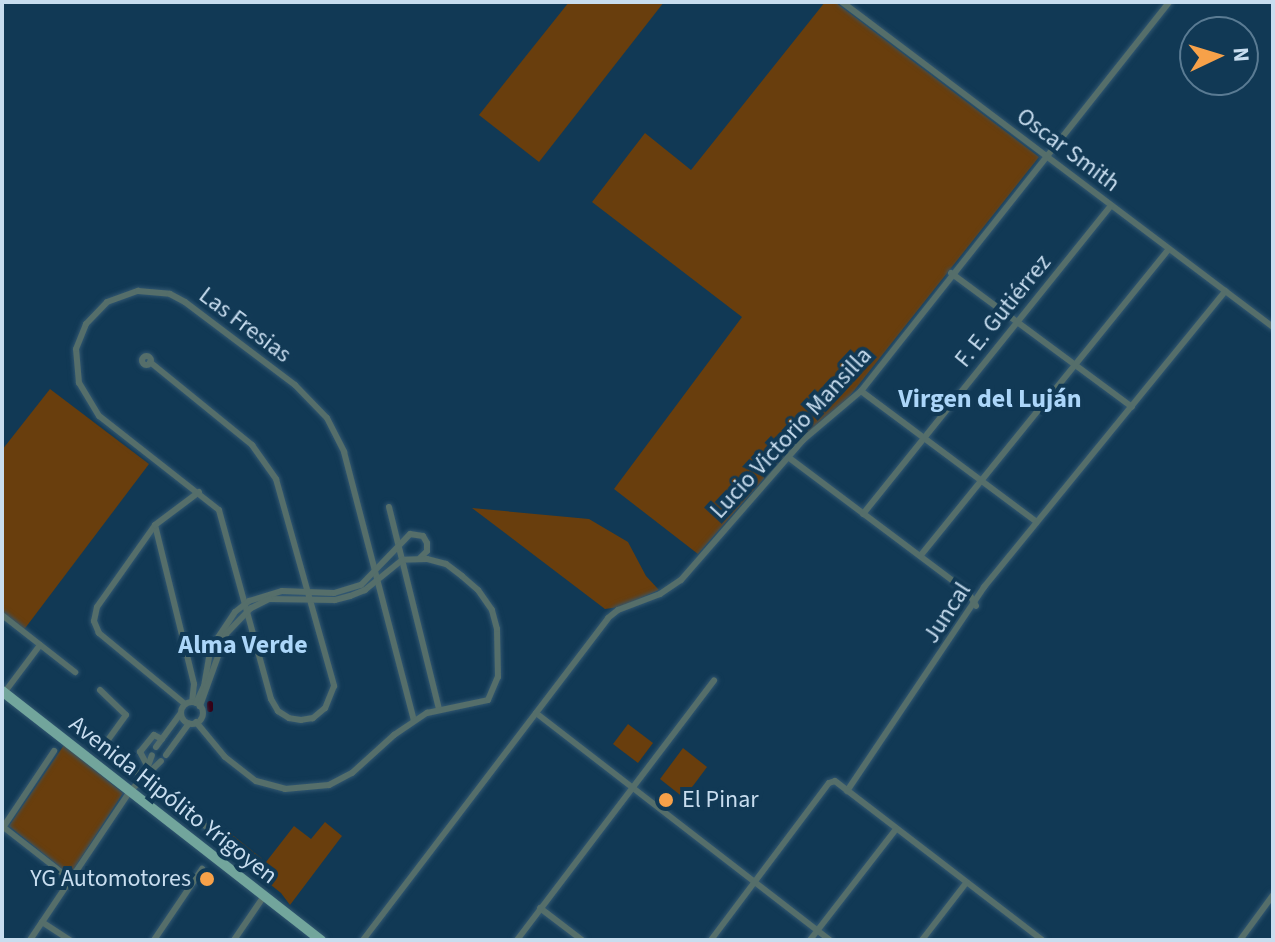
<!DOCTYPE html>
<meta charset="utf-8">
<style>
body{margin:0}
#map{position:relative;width:1275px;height:942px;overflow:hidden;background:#113955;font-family:"Source Sans 3",sans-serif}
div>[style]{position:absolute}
.green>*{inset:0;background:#693e0d}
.canal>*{height:6px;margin:-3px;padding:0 3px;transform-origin:3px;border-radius:3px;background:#360116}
.roads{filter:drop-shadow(0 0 2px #325771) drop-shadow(0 0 2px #325771)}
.street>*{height:6px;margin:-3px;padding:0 3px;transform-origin:3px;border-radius:3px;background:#556e6a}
.street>.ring{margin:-3px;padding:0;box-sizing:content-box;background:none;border:6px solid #556e6a;border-radius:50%}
.primary>*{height:10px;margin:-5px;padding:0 5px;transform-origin:5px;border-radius:5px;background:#72a59c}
.dots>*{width:22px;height:22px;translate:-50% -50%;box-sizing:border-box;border:4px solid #113955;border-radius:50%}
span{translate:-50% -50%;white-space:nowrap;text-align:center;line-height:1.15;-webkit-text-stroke:8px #113955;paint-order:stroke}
.street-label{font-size:24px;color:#c8ddef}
.poi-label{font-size:24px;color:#c8ddef}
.left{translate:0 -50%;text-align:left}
.right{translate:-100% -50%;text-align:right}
.neighbourhood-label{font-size:26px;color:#acd6f9;font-weight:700}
.frame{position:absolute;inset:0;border:4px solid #c8ddef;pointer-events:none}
.north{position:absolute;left:1179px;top:16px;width:80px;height:80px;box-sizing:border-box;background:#113955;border:2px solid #5a7b93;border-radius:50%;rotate:86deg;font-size:22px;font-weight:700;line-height:32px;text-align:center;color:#c8ddef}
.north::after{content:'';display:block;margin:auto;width:28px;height:36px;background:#f7a149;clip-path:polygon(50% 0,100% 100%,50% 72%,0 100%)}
</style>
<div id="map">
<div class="green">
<i style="clip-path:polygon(569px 2px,664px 2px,539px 162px,479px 115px)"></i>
<i style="clip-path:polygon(825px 2px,835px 2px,1039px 157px,849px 397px,796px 442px,698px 554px,614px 489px,742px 317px,592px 202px,645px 133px,691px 170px)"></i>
<i style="clip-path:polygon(50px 389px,149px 464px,23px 631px,2px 615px,2px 450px)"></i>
<i style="clip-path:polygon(472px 508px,589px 519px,628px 542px,646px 576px,659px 590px,620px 607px,605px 609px)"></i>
<i style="clip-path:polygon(628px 724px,653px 743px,638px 763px,613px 744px)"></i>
<i style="clip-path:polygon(64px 745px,123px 793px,70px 875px,9px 826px)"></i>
<i style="clip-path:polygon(683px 748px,707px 767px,684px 798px,660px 779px)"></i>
<i style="clip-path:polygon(325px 822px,342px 836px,290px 905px,281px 893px,221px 846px,230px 833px,266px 862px,294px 826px,311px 839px)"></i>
</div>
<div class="canal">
<i style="left:210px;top:709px;width:5px;rotate:-90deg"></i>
</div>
<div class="roads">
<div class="street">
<i style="left:842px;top:2px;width:540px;rotate:37.02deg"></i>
<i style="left:951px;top:273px;width:225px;rotate:36.5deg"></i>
<i class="ring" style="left:141.5px;top:355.5px;width:3px;height:3px"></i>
<i style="left:150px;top:362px;width:132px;rotate:39.1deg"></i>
<i style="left:252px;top:445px;width:42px;rotate:54.8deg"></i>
<i style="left:276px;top:479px;width:215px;rotate:74.3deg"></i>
<i style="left:334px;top:686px;width:24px;rotate:112deg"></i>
<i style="left:325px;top:708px;width:16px;rotate:140deg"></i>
<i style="left:313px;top:718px;width:12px;rotate:171deg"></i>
<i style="left:301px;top:720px;width:12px;rotate:-171deg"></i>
<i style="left:289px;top:718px;width:13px;rotate:-148deg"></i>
<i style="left:278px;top:711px;width:14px;rotate:-120deg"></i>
<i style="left:271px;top:699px;width:196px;rotate:-105.4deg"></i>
<i style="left:219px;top:510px;width:152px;rotate:-141.9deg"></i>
<i style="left:99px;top:416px;width:39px;rotate:-121deg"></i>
<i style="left:79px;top:383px;width:34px;rotate:-95deg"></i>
<i style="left:76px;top:349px;width:27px;rotate:-68deg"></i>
<i style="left:86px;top:324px;width:30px;rotate:-46deg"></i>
<i style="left:107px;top:302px;width:33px;rotate:-20deg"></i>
<i style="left:138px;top:291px;width:32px;rotate:5deg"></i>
<i style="left:170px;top:294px;width:17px;rotate:28deg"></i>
<i style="left:185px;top:302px;width:138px;rotate:37deg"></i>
<i style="left:295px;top:385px;width:46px;rotate:45.9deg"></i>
<i style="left:327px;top:418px;width:38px;rotate:63deg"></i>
<i style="left:344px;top:452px;width:277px;rotate:75.4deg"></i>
<i style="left:861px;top:391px;width:219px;rotate:36.7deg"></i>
<i style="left:788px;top:457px;width:225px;rotate:36.9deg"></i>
<i style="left:968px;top:592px;width:16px;rotate:60deg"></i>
<i style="left:389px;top:507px;width:208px;rotate:76.1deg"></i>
<i style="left:863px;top:514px;width:395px;rotate:-51.2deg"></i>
<i style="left:155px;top:525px;width:164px;rotate:76.2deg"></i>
<i style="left:194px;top:684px;width:18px;rotate:96deg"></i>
<i style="left:921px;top:555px;width:394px;rotate:-51deg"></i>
<i style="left:2px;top:615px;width:93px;rotate:38deg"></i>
<i style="left:100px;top:690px;width:36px;rotate:44deg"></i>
<i style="left:126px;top:715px;width:32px;rotate:126deg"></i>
<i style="left:107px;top:741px;width:8px;rotate:90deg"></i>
<i style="left:107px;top:749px;width:194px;rotate:38.1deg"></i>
<i style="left:4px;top:693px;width:60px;rotate:-53.1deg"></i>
<i class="ring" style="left:181px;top:702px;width:16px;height:16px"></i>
<i style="left:196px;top:703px;width:19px;rotate:-65deg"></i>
<i style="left:204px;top:686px;width:39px;rotate:-80deg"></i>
<i style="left:211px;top:648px;width:43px;rotate:-56.3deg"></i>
<i style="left:235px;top:612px;width:18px;rotate:-38deg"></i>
<i style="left:249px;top:601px;width:34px;rotate:-17deg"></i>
<i style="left:282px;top:591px;width:52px;rotate:2.2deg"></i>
<i style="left:334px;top:593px;width:28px;rotate:-17deg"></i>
<i style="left:361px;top:585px;width:71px;rotate:-46.1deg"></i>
<i style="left:410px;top:534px;width:13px;rotate:9deg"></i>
<i style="left:423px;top:536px;width:8px;rotate:60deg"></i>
<i style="left:427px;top:543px;width:8px;rotate:90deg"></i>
<i style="left:427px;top:551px;width:10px;rotate:135deg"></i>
<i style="left:185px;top:704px;width:112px;rotate:-140.5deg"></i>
<i style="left:99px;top:633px;width:13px;rotate:-113deg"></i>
<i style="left:94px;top:621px;width:14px;rotate:-78deg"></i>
<i style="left:97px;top:607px;width:100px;rotate:-54.7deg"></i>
<i style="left:155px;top:525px;width:55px;rotate:-36.9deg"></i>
<i style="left:536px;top:713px;width:371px;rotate:37.7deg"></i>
<i style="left:196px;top:722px;width:45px;rotate:50.4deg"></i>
<i style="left:225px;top:757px;width:39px;rotate:38deg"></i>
<i style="left:256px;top:781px;width:30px;rotate:15deg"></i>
<i style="left:285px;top:789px;width:44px;rotate:-5.2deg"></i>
<i style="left:329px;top:785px;width:26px;rotate:-28deg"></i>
<i style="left:352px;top:773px;width:57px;rotate:-42.1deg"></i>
<i style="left:394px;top:735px;width:40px;rotate:-34deg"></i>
<i style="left:427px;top:713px;width:62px;rotate:-12deg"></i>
<i style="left:488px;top:700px;width:25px;rotate:-67deg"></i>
<i style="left:498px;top:677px;width:48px;rotate:-91.2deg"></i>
<i style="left:497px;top:629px;width:20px;rotate:-105deg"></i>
<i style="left:492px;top:610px;width:24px;rotate:-125deg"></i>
<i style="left:478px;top:590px;width:21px;rotate:-139deg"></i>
<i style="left:462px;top:576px;width:20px;rotate:-143deg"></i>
<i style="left:446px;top:564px;width:20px;rotate:-165deg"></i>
<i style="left:427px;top:559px;width:25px;rotate:178deg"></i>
<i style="left:402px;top:560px;width:48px;rotate:141deg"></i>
<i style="left:365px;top:590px;width:16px;rotate:158deg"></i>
<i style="left:350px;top:596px;width:16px;rotate:165deg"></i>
<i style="left:335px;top:600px;width:66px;rotate:-179.1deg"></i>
<i style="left:269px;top:599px;width:20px;rotate:153deg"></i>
<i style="left:251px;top:608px;width:36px;rotate:134deg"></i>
<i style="left:226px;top:634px;width:77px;rotate:109.9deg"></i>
<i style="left:156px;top:747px;width:42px;rotate:-53.7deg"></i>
<i style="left:166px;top:755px;width:39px;rotate:-54deg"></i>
<i style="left:147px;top:765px;width:15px;rotate:-118deg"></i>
<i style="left:140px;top:752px;width:22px;rotate:-51deg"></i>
<i style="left:154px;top:735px;width:9px;rotate:27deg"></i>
<i style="left:144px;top:777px;width:23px;rotate:-70deg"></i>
<i style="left:847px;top:791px;width:246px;rotate:-56.1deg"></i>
<i style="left:984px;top:587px;width:382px;rotate:-50.8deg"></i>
<i style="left:2px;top:826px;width:86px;rotate:37.9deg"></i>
<i style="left:2px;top:829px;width:94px;rotate:-56.3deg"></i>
<i style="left:540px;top:908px;width:53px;rotate:37.3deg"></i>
<i style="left:42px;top:922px;width:33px;rotate:33deg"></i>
<i style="left:30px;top:940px;width:179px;rotate:-56.1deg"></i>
<i style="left:130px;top:791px;width:43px;rotate:-44.1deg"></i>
<i style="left:154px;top:940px;width:86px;rotate:-55.9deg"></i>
<i style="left:234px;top:940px;width:53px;rotate:-55.7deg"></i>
<i style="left:363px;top:940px;width:405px;rotate:-52.7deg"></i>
<i style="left:608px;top:618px;width:13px;rotate:-39deg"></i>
<i style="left:618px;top:610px;width:45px;rotate:-20.9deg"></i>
<i style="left:660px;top:594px;width:25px;rotate:-34deg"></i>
<i style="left:681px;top:580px;width:186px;rotate:-48.9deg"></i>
<i style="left:803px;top:440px;width:76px;rotate:-40.2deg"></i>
<i style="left:861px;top:391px;width:496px;rotate:-51.6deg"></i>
<i style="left:517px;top:940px;width:326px;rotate:-52.8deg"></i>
<i style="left:711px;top:940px;width:196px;rotate:-53.1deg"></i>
<i style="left:829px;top:783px;width:6px;rotate:-18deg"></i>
<i style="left:835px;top:781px;width:261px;rotate:37.5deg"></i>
<i style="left:810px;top:940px;width:140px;rotate:-52.2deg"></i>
<i style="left:922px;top:940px;width:72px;rotate:-52.3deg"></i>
<i style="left:1240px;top:940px;width:56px;rotate:-53.7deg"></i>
</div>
<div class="primary">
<i style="left:2px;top:691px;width:405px;rotate:38deg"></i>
</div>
</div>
<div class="dots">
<i style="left:666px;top:800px;background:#f7a149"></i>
<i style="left:207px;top:879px;background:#f7a149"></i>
</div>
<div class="street-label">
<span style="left:1068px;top:150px;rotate:37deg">Oscar Smith</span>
<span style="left:1003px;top:311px;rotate:-51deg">F. E. Gutiérrez</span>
<span style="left:245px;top:325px;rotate:37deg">Las Fresias</span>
<span style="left:791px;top:433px;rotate:-47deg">Lucio Victorio Mansilla</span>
<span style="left:947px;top:613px;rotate:-57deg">Juncal</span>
<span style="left:173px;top:800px;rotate:38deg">Avenida Hipólito Yrigoyen</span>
</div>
<div class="poi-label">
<span class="left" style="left:682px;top:800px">El Pinar</span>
<span class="right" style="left:191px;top:879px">YG Automotores</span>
</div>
<div class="neighbourhood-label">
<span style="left:990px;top:399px">Virgen del Luján</span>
<span style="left:243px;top:645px">Alma Verde</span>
</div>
<div class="frame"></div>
<div class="north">N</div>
</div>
